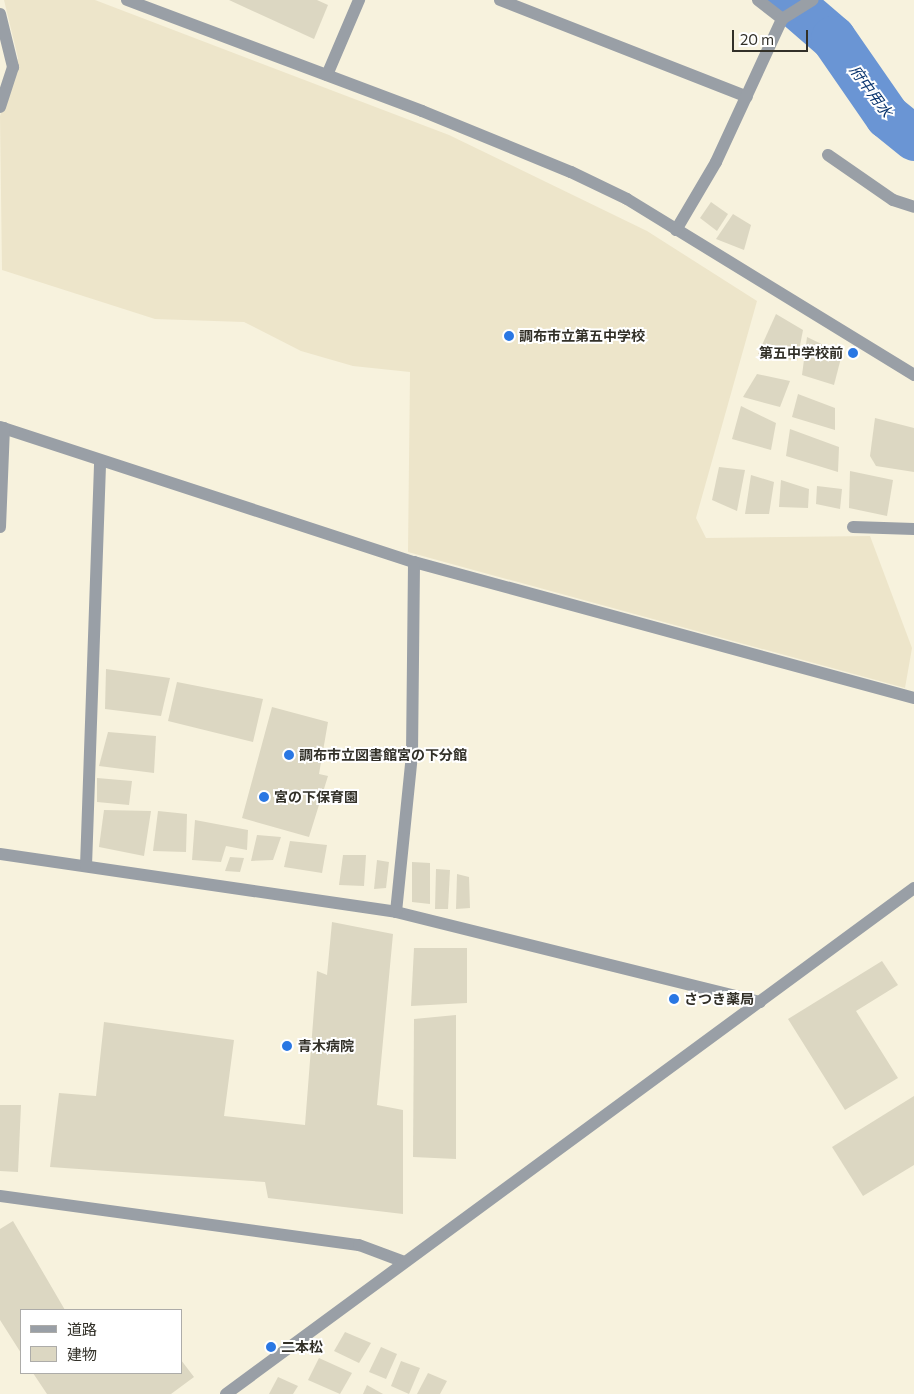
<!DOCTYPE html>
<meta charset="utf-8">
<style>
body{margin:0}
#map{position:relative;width:914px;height:1394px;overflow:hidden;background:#f7f2dd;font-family:Commissioner,"Noto Sans JP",sans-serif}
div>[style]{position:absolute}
.built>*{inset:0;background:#ede5ca}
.river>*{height:45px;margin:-22.5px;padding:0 22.5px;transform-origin:22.5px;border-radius:22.5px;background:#6a95d4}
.building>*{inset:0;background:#dcd7c2}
.minor>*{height:12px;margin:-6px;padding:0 6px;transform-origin:6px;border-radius:6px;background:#999fa6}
.dots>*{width:14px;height:14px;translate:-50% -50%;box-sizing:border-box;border:2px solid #fff;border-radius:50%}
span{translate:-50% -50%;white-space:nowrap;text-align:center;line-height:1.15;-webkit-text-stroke:4px #fff;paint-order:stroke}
.poi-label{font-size:14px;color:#323028;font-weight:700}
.left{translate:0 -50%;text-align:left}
.right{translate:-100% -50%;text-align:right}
.water-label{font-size:15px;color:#0d3770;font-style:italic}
.legend{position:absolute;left:20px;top:1309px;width:162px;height:65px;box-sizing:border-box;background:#fff;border:1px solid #adaca9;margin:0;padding:6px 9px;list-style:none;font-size:15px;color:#323028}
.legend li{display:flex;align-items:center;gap:10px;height:25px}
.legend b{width:25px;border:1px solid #adaca9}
.scale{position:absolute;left:732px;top:30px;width:76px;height:22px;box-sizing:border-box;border:2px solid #323028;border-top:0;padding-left:6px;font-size:15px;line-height:18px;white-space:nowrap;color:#323028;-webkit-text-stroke:4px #fff;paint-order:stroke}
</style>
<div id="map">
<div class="built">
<i style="clip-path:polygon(4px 0,95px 0,449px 135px,647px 231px,757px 301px,696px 518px,706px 538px,870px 536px,912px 648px,905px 688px,408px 552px,410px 372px,353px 366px,301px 351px,244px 322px,155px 319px,2px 270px,0 116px,18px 58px)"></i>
</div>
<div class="river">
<i style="left:789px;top:0;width:58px;rotate:40.8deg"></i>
<i style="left:833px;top:38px;width:95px;rotate:55.3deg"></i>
<i style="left:887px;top:116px;width:35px;rotate:39deg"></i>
</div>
<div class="building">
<i style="clip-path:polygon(229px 0,317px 0,328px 5px,314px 39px)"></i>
<i style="clip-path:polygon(711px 202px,728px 214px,717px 231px,700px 218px)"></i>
<i style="clip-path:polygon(733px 214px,751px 225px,744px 250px,716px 239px)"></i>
<i style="clip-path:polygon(776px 314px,803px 330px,797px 361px,758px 354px)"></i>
<i style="clip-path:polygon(807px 337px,842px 354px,834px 385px,802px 375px)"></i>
<i style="clip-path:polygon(757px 374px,790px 381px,780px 407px,743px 397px)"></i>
<i style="clip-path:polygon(798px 394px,835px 408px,835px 430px,792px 417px)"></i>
<i style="clip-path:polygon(741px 406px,776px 423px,771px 450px,732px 439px)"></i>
<i style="clip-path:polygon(875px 418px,914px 428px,914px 472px,876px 466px,870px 456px)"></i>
<i style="clip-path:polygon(790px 429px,839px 447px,838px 472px,786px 456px)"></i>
<i style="clip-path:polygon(719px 467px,745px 470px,737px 511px,712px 500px)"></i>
<i style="clip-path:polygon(850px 471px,893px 480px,887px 516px,849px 508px)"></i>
<i style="clip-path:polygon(751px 475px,774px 482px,769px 514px,745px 514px)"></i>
<i style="clip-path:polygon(781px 480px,809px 489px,808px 508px,779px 507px)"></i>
<i style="clip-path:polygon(817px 486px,842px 489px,840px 509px,816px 504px)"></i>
<i style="clip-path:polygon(106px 669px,170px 678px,161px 716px,105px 709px)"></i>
<i style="clip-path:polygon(177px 682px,263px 699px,253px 742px,168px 721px)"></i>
<i style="clip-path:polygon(272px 707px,328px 722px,319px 774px,328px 776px,309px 837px,242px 818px)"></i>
<i style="clip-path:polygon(108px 732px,156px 736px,154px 773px,99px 766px)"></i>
<i style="clip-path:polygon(97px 778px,132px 781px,129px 805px,97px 802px)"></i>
<i style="clip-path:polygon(104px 810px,151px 811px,144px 856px,99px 847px)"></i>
<i style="clip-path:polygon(158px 811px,187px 814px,186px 852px,153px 851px)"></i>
<i style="clip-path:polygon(195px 820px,248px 830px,247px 850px,226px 846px,221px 862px,192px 860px)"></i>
<i style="clip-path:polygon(257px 835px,281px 837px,273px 860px,251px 861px)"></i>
<i style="clip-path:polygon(290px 841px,327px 845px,322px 873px,284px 867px)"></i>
<i style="clip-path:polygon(343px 855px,366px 855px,364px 886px,339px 885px)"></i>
<i style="clip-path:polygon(230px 857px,244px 858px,240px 872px,225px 871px)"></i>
<i style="clip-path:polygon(377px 860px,389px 862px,386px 888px,374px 889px)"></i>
<i style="clip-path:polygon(412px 862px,430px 863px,430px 904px,412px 902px)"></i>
<i style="clip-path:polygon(436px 869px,450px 870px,448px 909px,435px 909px)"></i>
<i style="clip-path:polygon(457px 874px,469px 877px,470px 908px,456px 909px)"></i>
<i style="clip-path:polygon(332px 922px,393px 934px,377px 1105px,403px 1110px,403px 1214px,268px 1198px,265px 1182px,50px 1167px,59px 1093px,96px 1096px,104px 1022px,234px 1040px,224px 1116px,305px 1125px,317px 971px,327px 975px)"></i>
<i style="clip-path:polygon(414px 948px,467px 948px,467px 1003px,411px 1006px)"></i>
<i style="clip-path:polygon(882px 961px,898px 985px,856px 1011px,898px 1078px,845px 1110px,788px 1019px)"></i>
<i style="clip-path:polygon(456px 1015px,456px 1159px,413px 1157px,414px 1019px)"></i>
<i style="clip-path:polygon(914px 1096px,914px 1165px,863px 1196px,832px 1147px)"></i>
<i style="clip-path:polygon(0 1105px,21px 1105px,18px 1172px,0 1171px)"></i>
<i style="clip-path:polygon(13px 1221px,65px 1310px,21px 1310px,21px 1353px,0 1320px,0 1229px)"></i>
<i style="clip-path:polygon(345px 1332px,371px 1343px,359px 1363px,334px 1351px)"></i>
<i style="clip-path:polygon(381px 1347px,397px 1354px,386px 1379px,369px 1372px)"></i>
<i style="clip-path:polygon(319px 1358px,352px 1373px,340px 1394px,308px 1380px)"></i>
<i style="clip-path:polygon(181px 1360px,194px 1377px,171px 1394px,47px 1394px,33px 1373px,181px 1373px)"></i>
<i style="clip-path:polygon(401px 1361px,420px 1368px,409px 1394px,391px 1386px)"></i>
<i style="clip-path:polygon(428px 1373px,447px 1381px,440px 1394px,417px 1394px)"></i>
<i style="clip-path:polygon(278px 1377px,298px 1386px,293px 1394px,269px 1394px)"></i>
<i style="clip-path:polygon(367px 1385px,383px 1394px,363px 1394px)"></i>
</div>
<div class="minor">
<i style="left:127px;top:0;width:315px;rotate:20.6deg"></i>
<i style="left:422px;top:111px;width:161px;rotate:22.3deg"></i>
<i style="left:571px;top:172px;width:62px;rotate:25.7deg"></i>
<i style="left:627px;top:199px;width:337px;rotate:31.5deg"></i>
<i style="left:500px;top:0;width:265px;rotate:21.4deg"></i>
<i style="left:758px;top:0;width:31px;rotate:38deg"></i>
<i style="left:0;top:14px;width:55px;rotate:76.2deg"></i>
<i style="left:13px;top:67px;width:42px;rotate:108deg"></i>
<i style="left:327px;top:75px;width:82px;rotate:-66.9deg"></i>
<i style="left:828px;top:155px;width:79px;rotate:34.7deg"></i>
<i style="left:893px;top:200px;width:22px;rotate:18deg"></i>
<i style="left:676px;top:230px;width:79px;rotate:-59.5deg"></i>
<i style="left:716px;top:162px;width:157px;rotate:-65.2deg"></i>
<i style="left:782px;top:19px;width:36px;rotate:-32deg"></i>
<i style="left:0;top:427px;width:435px;rotate:18.1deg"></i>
<i style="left:414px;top:562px;width:518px;rotate:15.22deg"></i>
<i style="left:0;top:527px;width:99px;rotate:-87.7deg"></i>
<i style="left:853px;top:527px;width:61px;rotate:1.9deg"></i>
<i style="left:0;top:854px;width:400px;rotate:8.3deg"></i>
<i style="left:396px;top:912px;width:375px;rotate:13.9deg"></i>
<i style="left:86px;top:866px;width:403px;rotate:-88deg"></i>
<i style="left:396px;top:912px;width:158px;rotate:-84.2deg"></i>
<i style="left:412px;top:755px;width:193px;rotate:-89.4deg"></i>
<i style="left:0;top:1196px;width:362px;rotate:7.8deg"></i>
<i style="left:359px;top:1245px;width:46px;rotate:20.4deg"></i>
<i style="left:226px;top:1394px;width:854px;rotate:-36.33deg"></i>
</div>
<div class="dots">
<i style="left:509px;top:336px;background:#2977e3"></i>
<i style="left:853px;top:353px;background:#2977e3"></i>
<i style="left:289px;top:755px;background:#2977e3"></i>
<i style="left:264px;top:797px;background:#2977e3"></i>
<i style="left:674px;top:999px;background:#2977e3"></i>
<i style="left:287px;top:1046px;background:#2977e3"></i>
<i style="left:271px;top:1347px;background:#2977e3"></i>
</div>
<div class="poi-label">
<span class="left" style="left:519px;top:336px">調布市立第五中学校</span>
<span class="right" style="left:843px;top:353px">第五中学校前</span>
<span class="left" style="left:299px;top:755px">調布市立図書館宮の下分館</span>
<span class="left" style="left:274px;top:797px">宮の下保育園</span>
<span class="left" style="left:684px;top:999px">さつき薬局</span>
<span class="left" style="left:298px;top:1046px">青木病院</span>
<span class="left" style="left:281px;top:1347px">二本松</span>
</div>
<div class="water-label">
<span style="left:871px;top:91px;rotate:54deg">府中用水</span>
</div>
<ul class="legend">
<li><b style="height:6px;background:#999fa6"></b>道路</li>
<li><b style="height:14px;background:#dcd7c2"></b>建物</li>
</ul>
<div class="scale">20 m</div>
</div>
